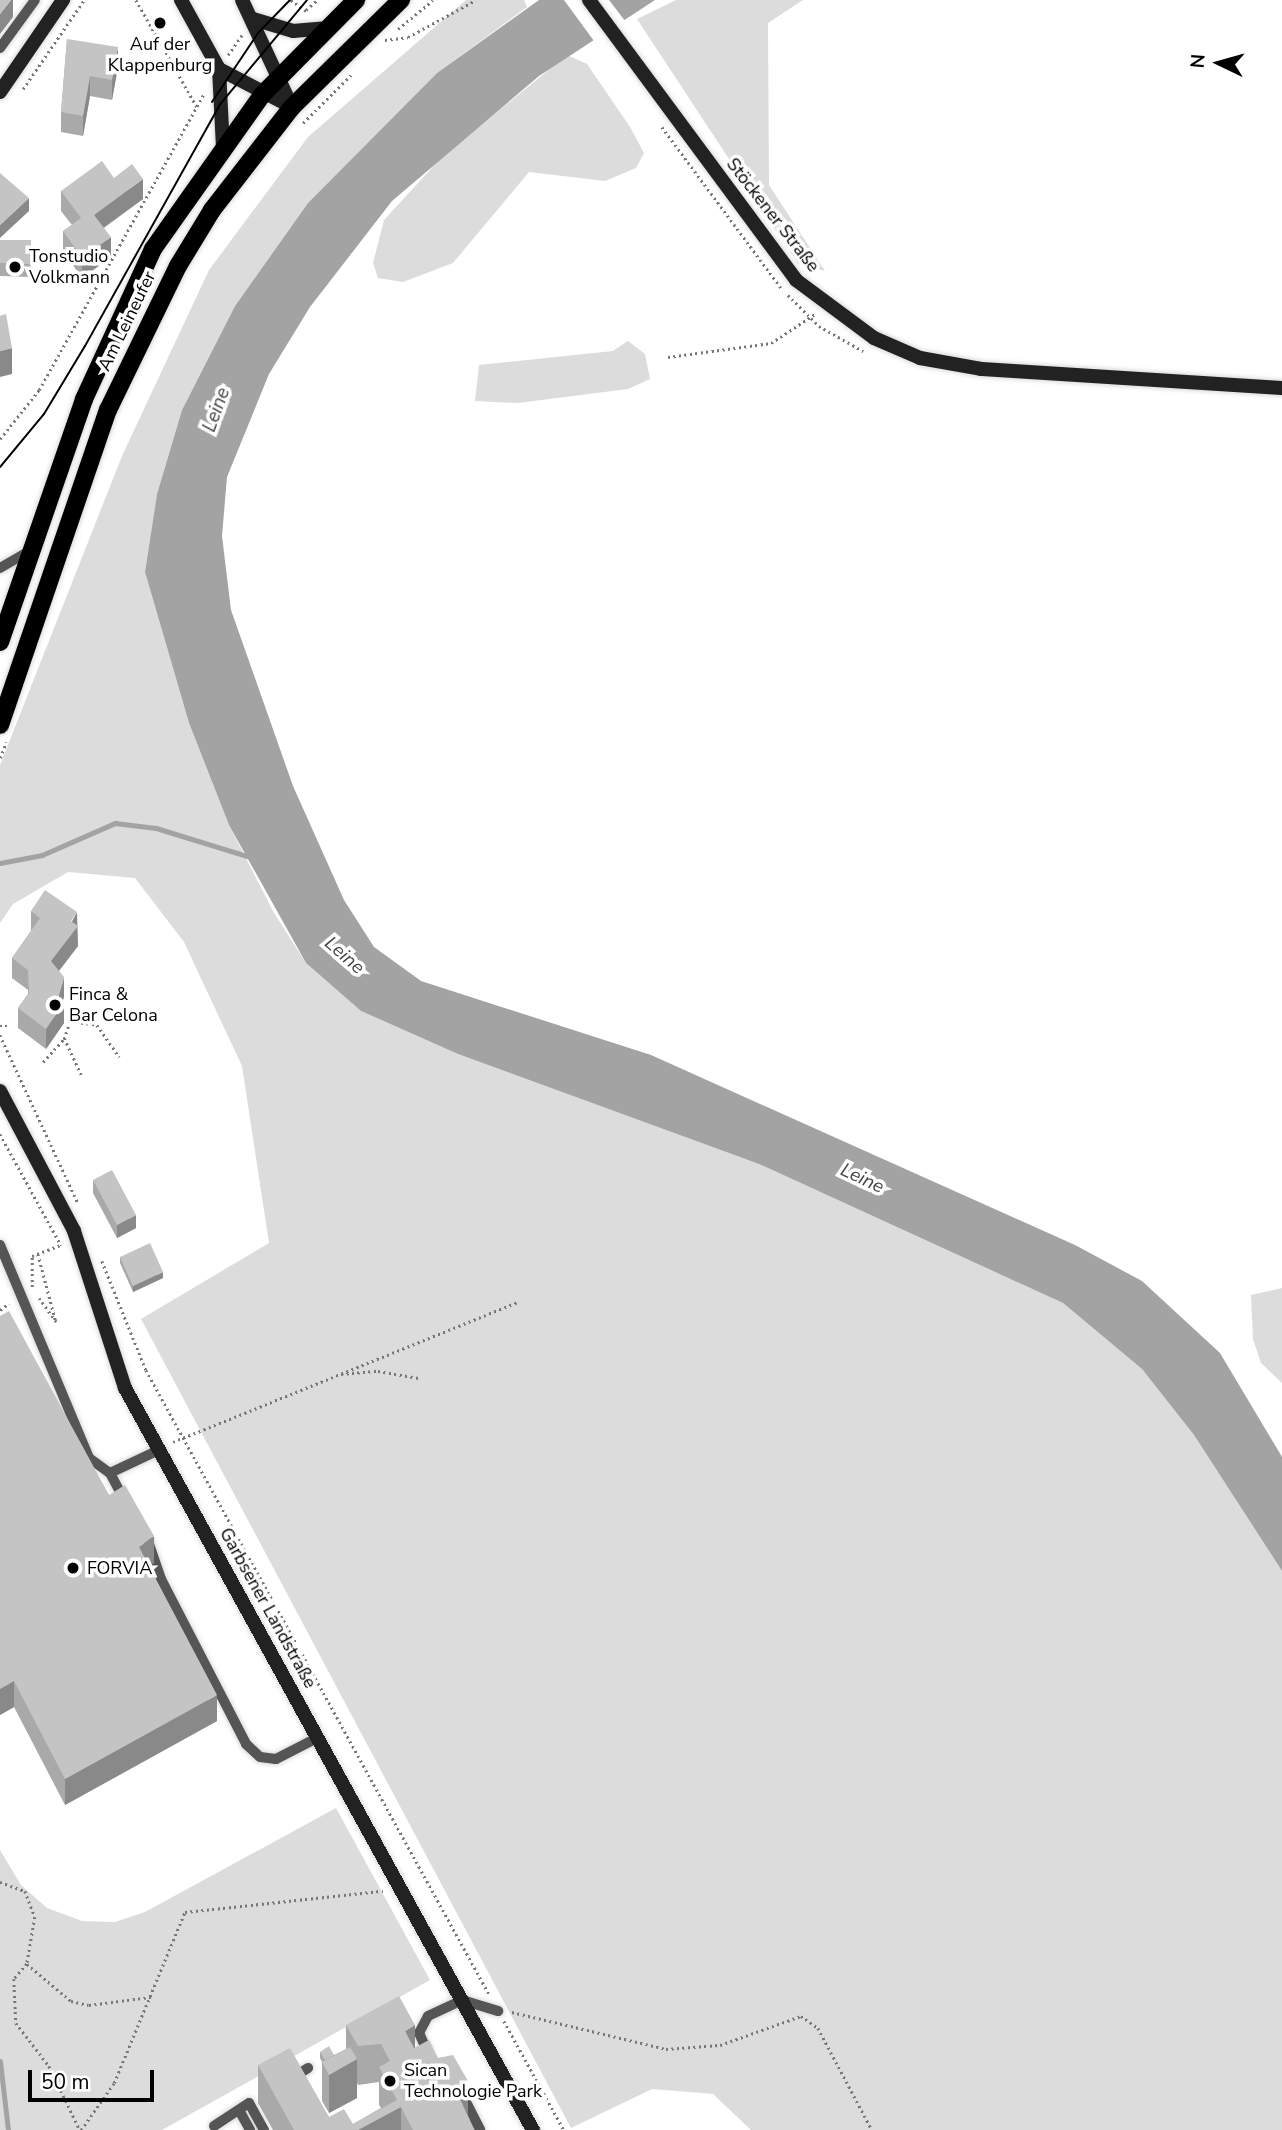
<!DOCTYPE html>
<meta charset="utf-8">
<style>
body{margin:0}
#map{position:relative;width:1282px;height:2130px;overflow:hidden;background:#fff;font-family:"Nunito Sans",sans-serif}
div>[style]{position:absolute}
.green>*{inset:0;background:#dcdcdc}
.water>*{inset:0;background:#a3a3a3}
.pier>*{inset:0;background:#fff}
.stream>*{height:5px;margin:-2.5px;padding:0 2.5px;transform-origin:2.5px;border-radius:2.5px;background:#a3a3a3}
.path>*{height:2.5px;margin-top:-1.25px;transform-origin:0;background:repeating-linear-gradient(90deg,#777 0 2px,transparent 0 5.5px)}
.roads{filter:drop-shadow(0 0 2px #dbdbdb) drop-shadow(0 0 2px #dbdbdb)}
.lane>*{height:10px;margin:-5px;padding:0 5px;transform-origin:5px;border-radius:5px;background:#555}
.secondary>*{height:14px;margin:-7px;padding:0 7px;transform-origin:7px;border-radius:7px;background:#222}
.primary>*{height:18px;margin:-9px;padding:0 9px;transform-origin:9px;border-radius:9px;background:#000}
.tram>*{height:2px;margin:-1px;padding:0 1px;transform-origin:1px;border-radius:1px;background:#000}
.wall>*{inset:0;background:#a9a9a9}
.shaded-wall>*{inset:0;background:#898989}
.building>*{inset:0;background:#c4c4c4}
.dots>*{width:19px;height:19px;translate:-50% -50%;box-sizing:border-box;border:4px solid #fff;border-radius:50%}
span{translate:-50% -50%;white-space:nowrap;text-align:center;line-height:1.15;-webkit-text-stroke:7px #fff;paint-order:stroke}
.poi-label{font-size:18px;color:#000}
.left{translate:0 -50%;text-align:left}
.street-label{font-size:18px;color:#000}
.water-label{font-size:19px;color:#444;font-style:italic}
.north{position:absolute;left:1184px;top:28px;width:70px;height:70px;-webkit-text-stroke:5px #fff;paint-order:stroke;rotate:275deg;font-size:19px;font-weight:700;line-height:28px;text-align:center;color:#000}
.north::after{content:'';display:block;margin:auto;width:24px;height:32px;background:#000;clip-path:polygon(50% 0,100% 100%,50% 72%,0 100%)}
.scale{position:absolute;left:28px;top:2070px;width:126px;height:32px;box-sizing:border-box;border:4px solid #000;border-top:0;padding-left:9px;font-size:21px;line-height:24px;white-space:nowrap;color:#000;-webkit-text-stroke:5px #fff;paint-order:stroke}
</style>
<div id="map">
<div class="green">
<i style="clip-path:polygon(466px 0,524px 0,527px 7px,437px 73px,308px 203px,235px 306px,182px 410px,157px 494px,145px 572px,189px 723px,229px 825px,274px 913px,306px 963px,361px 1011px,458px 1054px,759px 1164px,1063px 1303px,1142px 1369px,1194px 1435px,1282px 1571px,1282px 2130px,751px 2130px,713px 2094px,652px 2089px,571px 2128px,141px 1319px,269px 1243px,242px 1066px,184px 942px,135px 878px,68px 872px,13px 904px,0 923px,0 765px,122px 456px,209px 270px,308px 137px)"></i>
<i style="clip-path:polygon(676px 0,803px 0,768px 23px,769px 185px,825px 271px,798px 264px,637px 19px)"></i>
<i style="clip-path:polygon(567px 55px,587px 64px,630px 127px,644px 153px,636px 168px,605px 181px,529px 172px,453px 263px,403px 282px,378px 278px,373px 263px,384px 220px,441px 158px)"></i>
<i style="clip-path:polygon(628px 341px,645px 354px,650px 379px,628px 389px,518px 403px,475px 401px,479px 365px,613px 351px)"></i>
<i style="clip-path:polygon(1282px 1288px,1282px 1383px,1261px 1363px,1253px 1339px,1251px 1295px)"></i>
<i style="clip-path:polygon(336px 1808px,430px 1980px,162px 2130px,0 2130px,0 1850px,21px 1885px,47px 1908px,82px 1921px,115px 1922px,145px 1912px)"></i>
</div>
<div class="water">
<i style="clip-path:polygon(539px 0,655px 0,539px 76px,392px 201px,310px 307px,269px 374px,227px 477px,222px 536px,231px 610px,293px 786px,344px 900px,374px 947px,421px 981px,651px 1055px,1075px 1245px,1142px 1281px,1220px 1353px,1282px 1457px,1282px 1571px,1194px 1435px,1142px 1369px,1063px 1303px,759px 1164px,458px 1054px,361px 1011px,306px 963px,229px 825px,189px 723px,145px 572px,157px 494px,182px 410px,235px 306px,308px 203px,437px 73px)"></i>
</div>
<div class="pier">
<i style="clip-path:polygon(564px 0,609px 0,625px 21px,594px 41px)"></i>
</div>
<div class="stream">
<i style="left:0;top:863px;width:43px;rotate:-10.8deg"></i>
<i style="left:42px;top:855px;width:80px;rotate:-23.7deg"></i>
<i style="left:115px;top:823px;width:41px;rotate:7deg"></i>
<i style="left:156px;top:828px;width:98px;rotate:17.1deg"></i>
<i style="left:0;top:2061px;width:69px;rotate:83.4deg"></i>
</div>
<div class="path">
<i style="left:136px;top:0;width:123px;rotate:60.3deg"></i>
<i style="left:291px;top:0;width:22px;rotate:36deg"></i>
<i style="left:306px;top:10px;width:15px;rotate:-42deg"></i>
<i style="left:398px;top:29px;width:45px;rotate:-39.6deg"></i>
<i style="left:385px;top:40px;width:23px;rotate:-7deg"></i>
<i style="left:408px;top:37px;width:77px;rotate:-28.6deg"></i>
<i style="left:228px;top:55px;width:24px;rotate:-55deg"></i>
<i style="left:23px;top:89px;width:108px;rotate:-55.6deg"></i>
<i style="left:303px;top:123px;width:71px;rotate:-45deg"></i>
<i style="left:662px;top:127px;width:200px;rotate:53.5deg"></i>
<i style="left:788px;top:295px;width:44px;rotate:45deg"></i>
<i style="left:819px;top:326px;width:51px;rotate:29.6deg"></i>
<i style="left:668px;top:357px;width:104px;rotate:-7.7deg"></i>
<i style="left:771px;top:343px;width:53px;rotate:-33.4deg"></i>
<i style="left:0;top:439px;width:63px;rotate:-51.5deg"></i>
<i style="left:39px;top:390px;width:339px;rotate:-60.9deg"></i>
<i style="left:0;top:758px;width:17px;rotate:-69deg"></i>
<i style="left:0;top:1026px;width:9px"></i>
<i style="left:0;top:1035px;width:185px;rotate:65.1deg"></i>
<i style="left:43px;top:1062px;width:31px;rotate:-48deg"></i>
<i style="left:81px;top:1075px;width:40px;rotate:-115deg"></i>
<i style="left:64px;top:1039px;width:19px;rotate:-72deg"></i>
<i style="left:70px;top:1021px;width:27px;rotate:8deg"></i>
<i style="left:97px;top:1025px;width:39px;rotate:55deg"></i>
<i style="left:0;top:1134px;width:127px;rotate:61.2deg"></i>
<i style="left:38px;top:1254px;width:70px;rotate:75.2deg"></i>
<i style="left:56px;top:1322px;width:29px;rotate:-126deg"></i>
<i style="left:102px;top:1261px;width:118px;rotate:68deg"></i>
<i style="left:146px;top:1370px;width:712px;rotate:61.2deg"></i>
<i style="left:32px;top:1287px;width:31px;rotate:-90deg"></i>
<i style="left:32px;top:1256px;width:31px;rotate:-21deg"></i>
<i style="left:0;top:1310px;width:11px;rotate:-38deg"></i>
<i style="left:341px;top:1374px;width:37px;rotate:-5deg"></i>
<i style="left:378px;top:1371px;width:41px;rotate:9.9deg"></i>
<i style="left:173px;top:1442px;width:371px;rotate:-22.1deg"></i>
<i style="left:0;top:1882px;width:27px;rotate:20deg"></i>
<i style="left:25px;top:1891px;width:28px;rotate:69deg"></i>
<i style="left:35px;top:1917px;width:48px;rotate:99.7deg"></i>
<i style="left:27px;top:1964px;width:20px;rotate:131deg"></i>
<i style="left:14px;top:1979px;width:44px;rotate:87.4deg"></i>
<i style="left:16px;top:2023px;width:54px;rotate:52.5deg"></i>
<i style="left:49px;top:2066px;width:71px;rotate:64.2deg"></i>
<i style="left:27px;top:1964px;width:57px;rotate:40.1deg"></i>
<i style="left:71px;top:2001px;width:18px;rotate:13deg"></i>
<i style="left:89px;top:2005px;width:63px;rotate:-7.4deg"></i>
<i style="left:512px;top:2012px;width:158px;rotate:13.5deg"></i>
<i style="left:666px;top:2049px;width:54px;rotate:-4.2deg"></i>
<i style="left:720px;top:2045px;width:86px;rotate:-19.7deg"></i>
<i style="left:801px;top:2016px;width:21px;rotate:35deg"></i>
<i style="left:818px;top:2028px;width:115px;rotate:62.1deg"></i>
<i style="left:504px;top:2021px;width:124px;rotate:61.2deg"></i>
<i style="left:81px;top:2130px;width:57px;rotate:-54.9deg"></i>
<i style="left:114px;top:2083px;width:185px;rotate:-67.5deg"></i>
<i style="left:185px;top:1912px;width:199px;rotate:-6.1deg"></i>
</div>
<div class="roads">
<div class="lane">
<i style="left:0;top:48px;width:59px;rotate:-53.9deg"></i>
<i style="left:0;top:568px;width:34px;rotate:-30deg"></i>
<i style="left:0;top:1245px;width:231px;rotate:67.3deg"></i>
<i style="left:89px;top:1458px;width:26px;rotate:36deg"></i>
<i style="left:110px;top:1473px;width:54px;rotate:-25.1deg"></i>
<i style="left:110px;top:1473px;width:32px;rotate:62deg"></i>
<i style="left:148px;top:1541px;width:40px;rotate:71.1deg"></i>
<i style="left:161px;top:1579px;width:186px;rotate:62.7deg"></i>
<i style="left:246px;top:1744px;width:19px;rotate:43deg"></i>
<i style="left:260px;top:1757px;width:16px;rotate:7deg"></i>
<i style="left:276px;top:1759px;width:46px;rotate:-27.1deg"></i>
<i style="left:428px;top:2053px;width:22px;rotate:-114deg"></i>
<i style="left:419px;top:2033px;width:19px;rotate:-62deg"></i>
<i style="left:428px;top:2016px;width:38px;rotate:-25deg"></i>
<i style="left:462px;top:2000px;width:38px;rotate:17deg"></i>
<i style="left:292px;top:2078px;width:19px;rotate:-32deg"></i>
<i style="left:463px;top:2096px;width:38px;rotate:63deg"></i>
<i style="left:239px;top:2110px;width:23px;rotate:61deg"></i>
<i style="left:214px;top:2126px;width:42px;rotate:-33.3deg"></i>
<i style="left:249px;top:2103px;width:31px;rotate:61deg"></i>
</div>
<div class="secondary">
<i style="left:181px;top:0;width:79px;rotate:61.2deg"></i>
<i style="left:219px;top:69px;width:82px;rotate:27.5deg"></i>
<i style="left:242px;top:0;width:118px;rotate:65deg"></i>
<i style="left:589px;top:0;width:348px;rotate:53.5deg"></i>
<i style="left:796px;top:280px;width:97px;rotate:36.6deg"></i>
<i style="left:874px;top:338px;width:50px;rotate:23.5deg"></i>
<i style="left:920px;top:358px;width:62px;rotate:10.2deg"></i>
<i style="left:981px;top:369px;width:302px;rotate:3.6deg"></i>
<i style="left:253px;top:19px;width:42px;rotate:16.7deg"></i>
<i style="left:293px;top:31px;width:32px;rotate:-5deg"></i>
<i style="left:219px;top:69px;width:78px;rotate:87.1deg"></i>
<i style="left:0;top:92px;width:112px;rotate:-55.6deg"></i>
<i style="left:0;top:1091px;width:158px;rotate:62.1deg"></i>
<i style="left:74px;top:1231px;width:165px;rotate:72deg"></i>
<i style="left:125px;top:1388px;width:847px;rotate:61.2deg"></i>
</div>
<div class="primary">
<i style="left:0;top:642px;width:257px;rotate:-70.9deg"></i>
<i style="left:84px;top:399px;width:165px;rotate:-65.3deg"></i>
<i style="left:153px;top:249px;width:189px;rotate:-54.7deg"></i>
<i style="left:262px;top:95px;width:134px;rotate:-45.3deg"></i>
<i style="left:0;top:725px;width:333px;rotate:-71.1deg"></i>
<i style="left:108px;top:410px;width:160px;rotate:-64.1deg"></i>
<i style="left:178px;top:266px;width:66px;rotate:-58.7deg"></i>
<i style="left:212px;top:210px;width:130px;rotate:-52.2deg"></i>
<i style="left:292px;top:107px;width:153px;rotate:-44.5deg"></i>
</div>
</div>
<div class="tram">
<i style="left:212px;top:102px;width:83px;rotate:-56.3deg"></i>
<i style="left:258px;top:33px;width:46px;rotate:-45.9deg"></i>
<i style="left:0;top:467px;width:69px;rotate:-50.3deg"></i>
<i style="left:44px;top:414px;width:79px;rotate:-58.9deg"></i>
<i style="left:85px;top:346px;width:278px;rotate:-60.8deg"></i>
<i style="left:221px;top:103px;width:134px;rotate:-50.1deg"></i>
</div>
<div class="wall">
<i style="clip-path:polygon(67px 39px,118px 67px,112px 100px,90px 96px,83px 136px,61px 132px,61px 112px)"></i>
<i style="clip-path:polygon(114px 178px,143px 199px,104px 228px,111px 257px,82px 278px,63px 251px,63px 231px,72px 225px,61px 211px,61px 191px)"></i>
<i style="clip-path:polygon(0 240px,31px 240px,31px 277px,0 276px)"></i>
<i style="clip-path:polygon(31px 911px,77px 925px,78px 946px,59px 971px,64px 997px,62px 1002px,64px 1023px,46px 1049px,18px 1028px,18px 1008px,28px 994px,28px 990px,12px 978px,12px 958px,31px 931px)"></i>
<i style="clip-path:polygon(93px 1180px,136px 1228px,117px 1238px,93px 1193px)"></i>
<i style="clip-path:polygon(120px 1257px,163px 1278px,133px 1292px,120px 1263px)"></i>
<i style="clip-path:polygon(0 1316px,109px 1495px,154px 1563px,149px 1566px,217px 1721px,65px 1805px,14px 1707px,0 1715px)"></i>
<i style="clip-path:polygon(346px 2025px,415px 2047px,468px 2115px,474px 2130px,273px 2130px,258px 2103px,258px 2065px,329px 2117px,353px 2124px,381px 2108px,379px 2105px,379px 2082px,358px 2085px,357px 2083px,357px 2098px,329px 2113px,322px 2101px,322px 2062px,320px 2058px,320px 2052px,334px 2055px,346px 2049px)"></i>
</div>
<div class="shaded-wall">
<i style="clip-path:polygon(11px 0,13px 0,13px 17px,0 34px,0 14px)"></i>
<i style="clip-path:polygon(118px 47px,118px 67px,112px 100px,112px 80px)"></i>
<i style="clip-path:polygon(90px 76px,90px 96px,83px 136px,83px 116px)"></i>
<i style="clip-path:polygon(143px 179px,143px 199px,94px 234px,94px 215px)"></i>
<i style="clip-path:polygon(29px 198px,29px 211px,0 238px,0 225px)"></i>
<i style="clip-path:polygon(111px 237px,111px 257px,82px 278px,82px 258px)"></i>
<i style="clip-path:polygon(12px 348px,12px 374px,0 377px,0 351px)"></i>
<i style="clip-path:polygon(77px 912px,78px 946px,51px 981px,51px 961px)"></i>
<i style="clip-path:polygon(64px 977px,64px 997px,60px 1009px,64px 1003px,64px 1023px,46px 1049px,46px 1029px,58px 999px)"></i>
<i style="clip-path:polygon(136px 1215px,136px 1228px,117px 1238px,117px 1225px)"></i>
<i style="clip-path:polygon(163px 1272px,163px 1278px,133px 1292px,133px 1286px)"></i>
<i style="clip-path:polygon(154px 1536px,154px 1563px,139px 1573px,139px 1547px)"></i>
<i style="clip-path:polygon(14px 1681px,14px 1707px,0 1715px,0 1689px)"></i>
<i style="clip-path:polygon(217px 1695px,217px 1721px,65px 1805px,65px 1779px)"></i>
<i style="clip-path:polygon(415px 2025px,415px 2063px,405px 2031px)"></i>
<i style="clip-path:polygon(357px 2059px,357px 2098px,329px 2113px,329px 2075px)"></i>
<i style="clip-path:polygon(468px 2081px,468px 2119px,457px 2092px)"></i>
<i style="clip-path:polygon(401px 2107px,401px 2130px,358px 2130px)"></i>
</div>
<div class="building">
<i style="clip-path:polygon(0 0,11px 0,0 14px)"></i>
<i style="clip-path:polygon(67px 39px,118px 47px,112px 80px,90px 76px,83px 116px,61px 112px)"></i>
<i style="clip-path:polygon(102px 161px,114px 178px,132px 164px,143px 179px,94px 215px,111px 237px,82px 258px,63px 231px,81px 218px,61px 191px)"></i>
<i style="clip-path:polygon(0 173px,29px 198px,0 225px)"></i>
<i style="clip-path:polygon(0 240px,31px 240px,31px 264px,0 263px)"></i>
<i style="clip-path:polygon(6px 314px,12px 348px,0 351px,0 316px)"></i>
<i style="clip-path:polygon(45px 890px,77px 912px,71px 921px,78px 926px,51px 961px,64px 977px,58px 999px,64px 1003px,46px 1029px,18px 1008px,29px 993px,28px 970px,12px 958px,40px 918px,31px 911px)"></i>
<i style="clip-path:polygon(112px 1170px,136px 1215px,117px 1225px,93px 1180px)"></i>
<i style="clip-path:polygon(150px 1243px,163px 1272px,133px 1286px,120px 1257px)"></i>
<i style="clip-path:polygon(9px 1311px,109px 1495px,125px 1485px,154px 1536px,139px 1547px,217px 1695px,65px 1779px,14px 1681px,0 1689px,0 1316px)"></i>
<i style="clip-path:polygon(399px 1996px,415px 2025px,405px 2031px,414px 2048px,429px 2040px,438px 2058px,453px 2055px,468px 2081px,457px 2092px,474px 2130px,413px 2130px,401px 2107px,358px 2130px,294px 2130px,258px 2065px,290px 2048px,329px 2117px,344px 2109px,353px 2124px,397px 2100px,379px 2067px,390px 2061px,381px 2044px,358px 2046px,346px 2025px)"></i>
<i style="clip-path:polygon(329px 2046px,334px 2055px,325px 2060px,320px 2052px)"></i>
<i style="clip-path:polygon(350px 2047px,357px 2059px,329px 2075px,322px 2062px)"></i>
</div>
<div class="dots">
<i style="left:160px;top:23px;background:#000"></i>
<i style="left:15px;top:267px;background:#000"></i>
<i style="left:55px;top:1005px;background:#000"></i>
<i style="left:73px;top:1568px;background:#000"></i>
<i style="left:390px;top:2081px;background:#000"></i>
</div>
<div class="poi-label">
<span style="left:160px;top:55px">Auf der<br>Klappenburg</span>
<span class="left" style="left:29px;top:267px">Tonstudio<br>Volkmann</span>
<span class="left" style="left:69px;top:1005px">Finca &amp;<br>Bar Celona</span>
<span class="left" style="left:87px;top:1568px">FORVIA</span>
<span class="left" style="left:404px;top:2081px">Sican<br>Technologie Park</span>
</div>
<div class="street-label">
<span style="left:773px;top:215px;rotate:52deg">Stöckener Straße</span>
<span style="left:127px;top:321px;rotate:-64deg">Am Leineufer</span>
<span style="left:268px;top:1608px;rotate:61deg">Garbsener Landstraße</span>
</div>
<div class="water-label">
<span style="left:217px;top:410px;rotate:-70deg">Leine</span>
<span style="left:344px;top:956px;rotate:41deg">Leine</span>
<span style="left:862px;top:1179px;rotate:25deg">Leine</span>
</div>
<div class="north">N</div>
<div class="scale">50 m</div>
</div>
